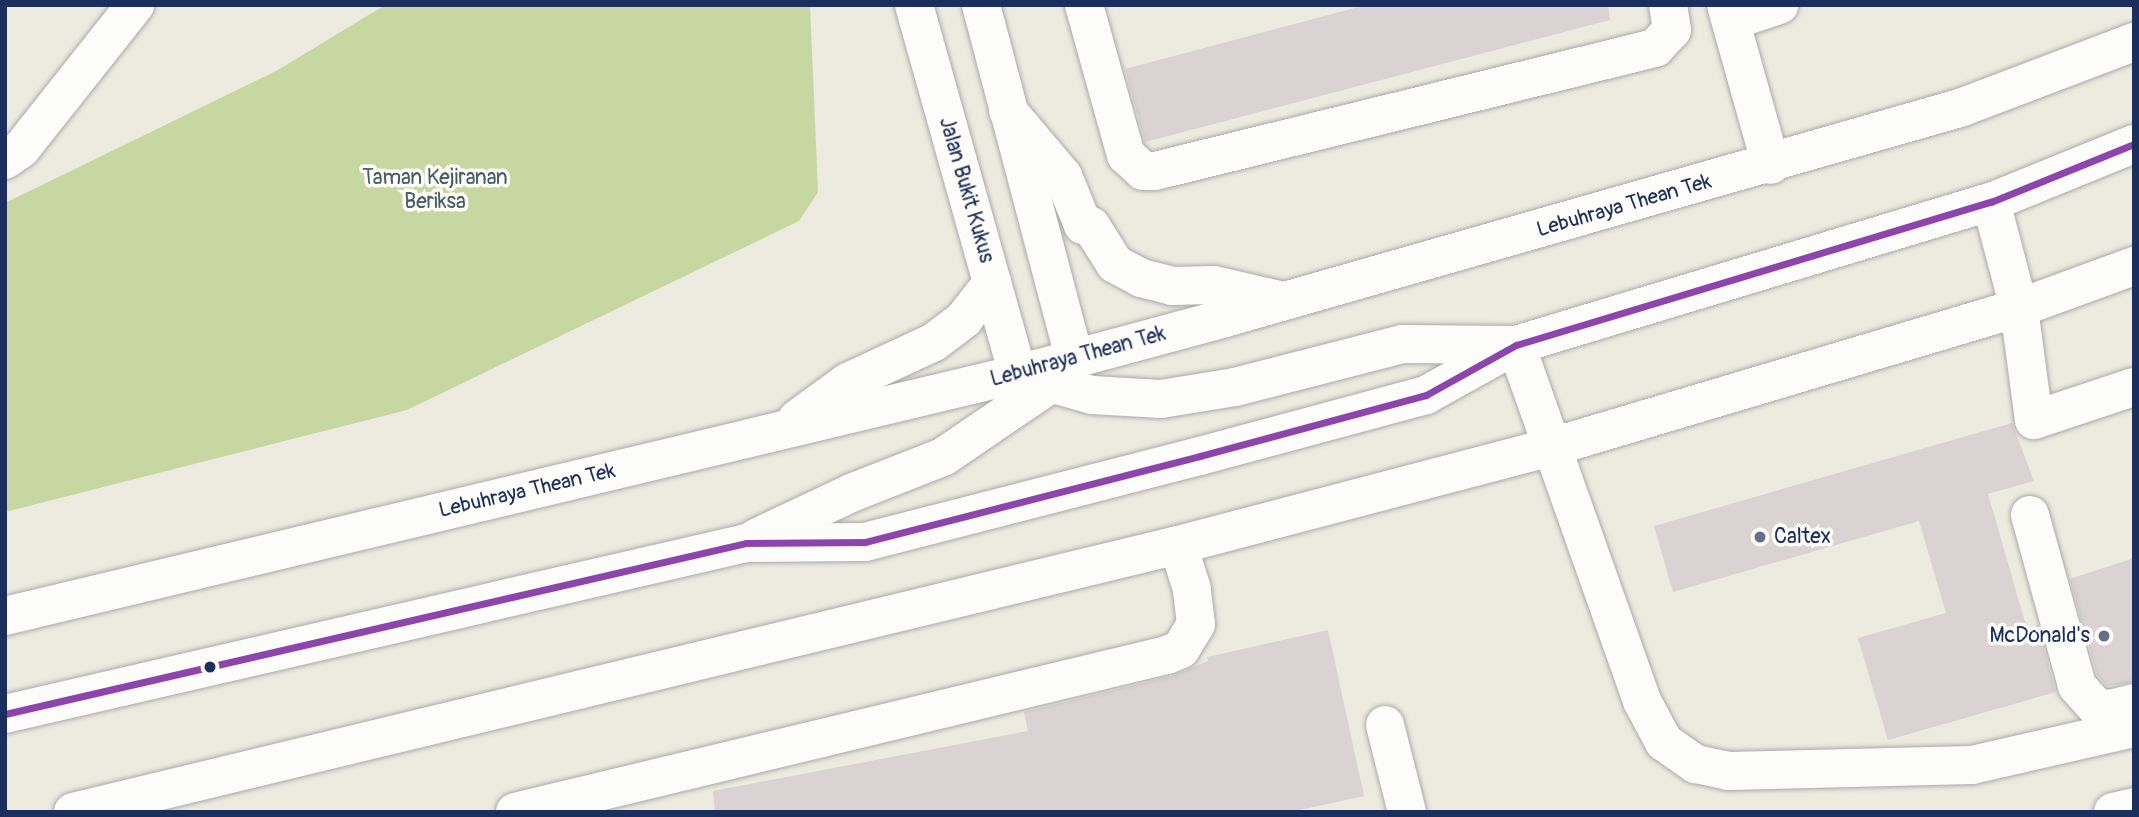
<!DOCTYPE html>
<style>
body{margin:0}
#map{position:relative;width:2139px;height:817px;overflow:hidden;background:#edeadf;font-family:Pangolin,sans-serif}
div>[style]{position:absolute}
.green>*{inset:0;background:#c7d7a2}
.building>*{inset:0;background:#dad2d3}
.roads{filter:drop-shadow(0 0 2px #a9aaaa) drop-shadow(0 0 2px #a9aaaa)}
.minor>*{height:38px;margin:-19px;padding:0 19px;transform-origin:19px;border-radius:19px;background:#fcfcfa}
.major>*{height:38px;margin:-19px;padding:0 19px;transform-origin:19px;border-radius:19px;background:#fcfcfa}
.bus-1>*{height:7px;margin:-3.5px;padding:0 3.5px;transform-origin:3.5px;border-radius:3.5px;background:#8e44ad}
.dots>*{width:19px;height:19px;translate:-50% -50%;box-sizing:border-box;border:4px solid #fdfcf7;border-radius:50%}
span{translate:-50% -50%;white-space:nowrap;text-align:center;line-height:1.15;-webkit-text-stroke:7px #fdfcf7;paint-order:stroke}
.park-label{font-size:21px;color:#455d63}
.street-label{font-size:21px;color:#1b2f5e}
.poi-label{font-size:21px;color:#1b2f5e}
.left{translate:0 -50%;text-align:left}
.right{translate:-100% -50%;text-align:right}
.frame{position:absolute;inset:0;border:7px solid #1b2f5e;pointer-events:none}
</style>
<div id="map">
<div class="green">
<i style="clip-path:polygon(385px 5px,810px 5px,818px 192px,799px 221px,407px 410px,5px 512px,5px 203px,278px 70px)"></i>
</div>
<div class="building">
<i style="clip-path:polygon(1366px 5px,1608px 5px,1610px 20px,1145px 142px,1125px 69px)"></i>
<i style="clip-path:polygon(2012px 423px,2034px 481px,1988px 494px,2029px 636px,2037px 624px,2056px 692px,1888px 740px,1858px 638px,1946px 613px,1919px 521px,1673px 592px,1654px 526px)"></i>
<i style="clip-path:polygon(2134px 558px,2134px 682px,2107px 686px,2097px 675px,2070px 579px)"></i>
<i style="clip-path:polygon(1328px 630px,1364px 796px,1290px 812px,715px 812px,713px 791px,1028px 731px,1024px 712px,1172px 676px,1208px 661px,1207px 657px)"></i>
</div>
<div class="roads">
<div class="minor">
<i style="left:914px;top:5px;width:383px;rotate:74.3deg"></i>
<i style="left:981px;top:5px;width:365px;rotate:75.2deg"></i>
<i style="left:1084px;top:5px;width:156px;rotate:74.4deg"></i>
<i style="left:1126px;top:155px;width:23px;rotate:43deg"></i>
<i style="left:1143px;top:171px;width:12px"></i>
<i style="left:1155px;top:171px;width:515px;rotate:-13.82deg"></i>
<i style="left:1655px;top:48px;width:25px;rotate:-47deg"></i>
<i style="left:1672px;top:30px;width:25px;rotate:-99deg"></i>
<i style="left:1726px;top:5px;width:166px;rotate:74.3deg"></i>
<i style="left:1731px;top:21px;width:51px;rotate:-18.4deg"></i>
<i style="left:5px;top:160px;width:19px;rotate:-35deg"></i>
<i style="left:21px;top:149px;width:184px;rotate:-51.6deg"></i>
<i style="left:1991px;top:202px;width:110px;rotate:75.2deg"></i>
<i style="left:2019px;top:308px;width:113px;rotate:82.4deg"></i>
<i style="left:2034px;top:420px;width:105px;rotate:-18.3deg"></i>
<i style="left:1516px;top:345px;width:378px;rotate:70.5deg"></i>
<i style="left:1642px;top:701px;width:47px;rotate:61.8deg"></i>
<i style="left:1664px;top:742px;width:39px;rotate:35deg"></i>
<i style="left:1696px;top:764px;width:34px;rotate:12deg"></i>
<i style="left:1729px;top:771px;width:243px;rotate:-1.4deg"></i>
<i style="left:1972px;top:765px;width:166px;rotate:-12.9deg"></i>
<i style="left:2030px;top:515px;width:177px;rotate:74.6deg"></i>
<i style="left:2077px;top:686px;width:28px;rotate:48deg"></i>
<i style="left:2096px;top:707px;width:14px;rotate:8deg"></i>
<i style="left:2110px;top:709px;width:25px;rotate:-14deg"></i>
<i style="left:1385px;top:725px;width:90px;rotate:75.8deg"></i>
<i style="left:73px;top:812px;width:1137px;rotate:-13.58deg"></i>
<i style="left:1178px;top:545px;width:387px;rotate:-14.7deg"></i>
<i style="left:1552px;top:447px;width:487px;rotate:-16.6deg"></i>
<i style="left:2019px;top:308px;width:122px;rotate:-20.1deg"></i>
<i style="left:515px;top:812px;width:671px;rotate:-13.54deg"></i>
<i style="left:1167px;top:655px;width:15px;rotate:-23deg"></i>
<i style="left:1181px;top:649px;width:29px;rotate:-59deg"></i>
<i style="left:1196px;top:624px;width:35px;rotate:-97deg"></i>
<i style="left:1192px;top:589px;width:46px;rotate:-107.7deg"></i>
<i style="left:2113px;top:812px;width:22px;rotate:-13deg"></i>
</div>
<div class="major">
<i style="left:1008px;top:111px;width:85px;rotate:49.8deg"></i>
<i style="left:1063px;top:176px;width:53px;rotate:67.8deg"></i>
<i style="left:1083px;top:225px;width:8px;rotate:7deg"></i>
<i style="left:1091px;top:226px;width:45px;rotate:57.7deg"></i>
<i style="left:1115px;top:264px;width:30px;rotate:28deg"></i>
<i style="left:1141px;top:278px;width:32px;rotate:14deg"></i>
<i style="left:1172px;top:286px;width:42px;rotate:-1.4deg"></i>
<i style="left:1214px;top:285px;width:67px;rotate:13deg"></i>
<i style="left:1018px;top:374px;width:77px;rotate:15.8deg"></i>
<i style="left:1092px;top:395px;width:69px;rotate:3.3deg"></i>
<i style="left:1161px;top:399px;width:75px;rotate:-9.2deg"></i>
<i style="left:1235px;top:387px;width:172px;rotate:-14.4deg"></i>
<i style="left:1402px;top:344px;width:112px;rotate:0.5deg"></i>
<i style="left:797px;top:419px;width:63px;rotate:-36deg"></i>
<i style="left:848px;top:382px;width:95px;rotate:-24.9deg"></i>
<i style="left:934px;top:342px;width:38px;rotate:-37deg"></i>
<i style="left:964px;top:319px;width:46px;rotate:-52.1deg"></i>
<i style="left:756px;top:538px;width:105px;rotate:-25.3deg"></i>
<i style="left:851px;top:493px;width:99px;rotate:-21.4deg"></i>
<i style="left:943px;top:457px;width:128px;rotate:-34.2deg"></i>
<i style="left:1049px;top:385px;width:21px;rotate:-47deg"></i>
<i style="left:5px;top:616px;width:1042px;rotate:-13.44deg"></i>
<i style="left:1018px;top:374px;width:211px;rotate:-15.1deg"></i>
<i style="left:1222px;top:319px;width:768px;rotate:-15.96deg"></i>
<i style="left:1960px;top:108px;width:186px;rotate:-20.8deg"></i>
<i style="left:5px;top:714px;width:760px;rotate:-12.99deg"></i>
<i style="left:746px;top:543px;width:119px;rotate:-0.5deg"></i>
<i style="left:865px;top:542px;width:346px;rotate:-14.4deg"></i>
<i style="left:1200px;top:456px;width:234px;rotate:-15.1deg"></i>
<i style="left:1426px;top:395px;width:103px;rotate:-29.1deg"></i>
<i style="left:1516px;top:345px;width:496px;rotate:-16.8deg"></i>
<i style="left:1991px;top:202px;width:154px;rotate:-22.1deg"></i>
</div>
</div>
<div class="bus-1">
<i style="left:5px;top:714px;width:760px;rotate:-12.99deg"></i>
<i style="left:746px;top:543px;width:119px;rotate:-0.5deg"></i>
<i style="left:865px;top:542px;width:346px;rotate:-14.4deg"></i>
<i style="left:1200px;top:456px;width:234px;rotate:-15.1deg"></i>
<i style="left:1426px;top:395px;width:103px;rotate:-29.1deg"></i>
<i style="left:1516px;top:345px;width:496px;rotate:-16.8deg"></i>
<i style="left:1991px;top:202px;width:154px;rotate:-22.1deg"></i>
</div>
<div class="dots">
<i style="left:1760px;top:537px;background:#64708b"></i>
<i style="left:2104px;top:636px;background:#64708b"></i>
<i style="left:210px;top:667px;background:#1b2f5e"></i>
</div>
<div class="park-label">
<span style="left:435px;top:190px">Taman Kejiranan<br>Beriksa</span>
</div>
<div class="street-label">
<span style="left:966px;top:190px;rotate:74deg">Jalan Bukit Kukus</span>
<span style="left:1624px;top:206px;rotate:-16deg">Lebuhraya Thean Tek</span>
<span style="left:1078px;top:357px;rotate:-15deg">Lebuhraya Thean Tek</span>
<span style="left:527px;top:491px;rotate:-13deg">Lebuhraya Thean Tek</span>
</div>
<div class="poi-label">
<span class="left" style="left:1774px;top:537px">Caltex</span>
<span class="right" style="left:2090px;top:636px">McDonald's</span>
</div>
<div class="frame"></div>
</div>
